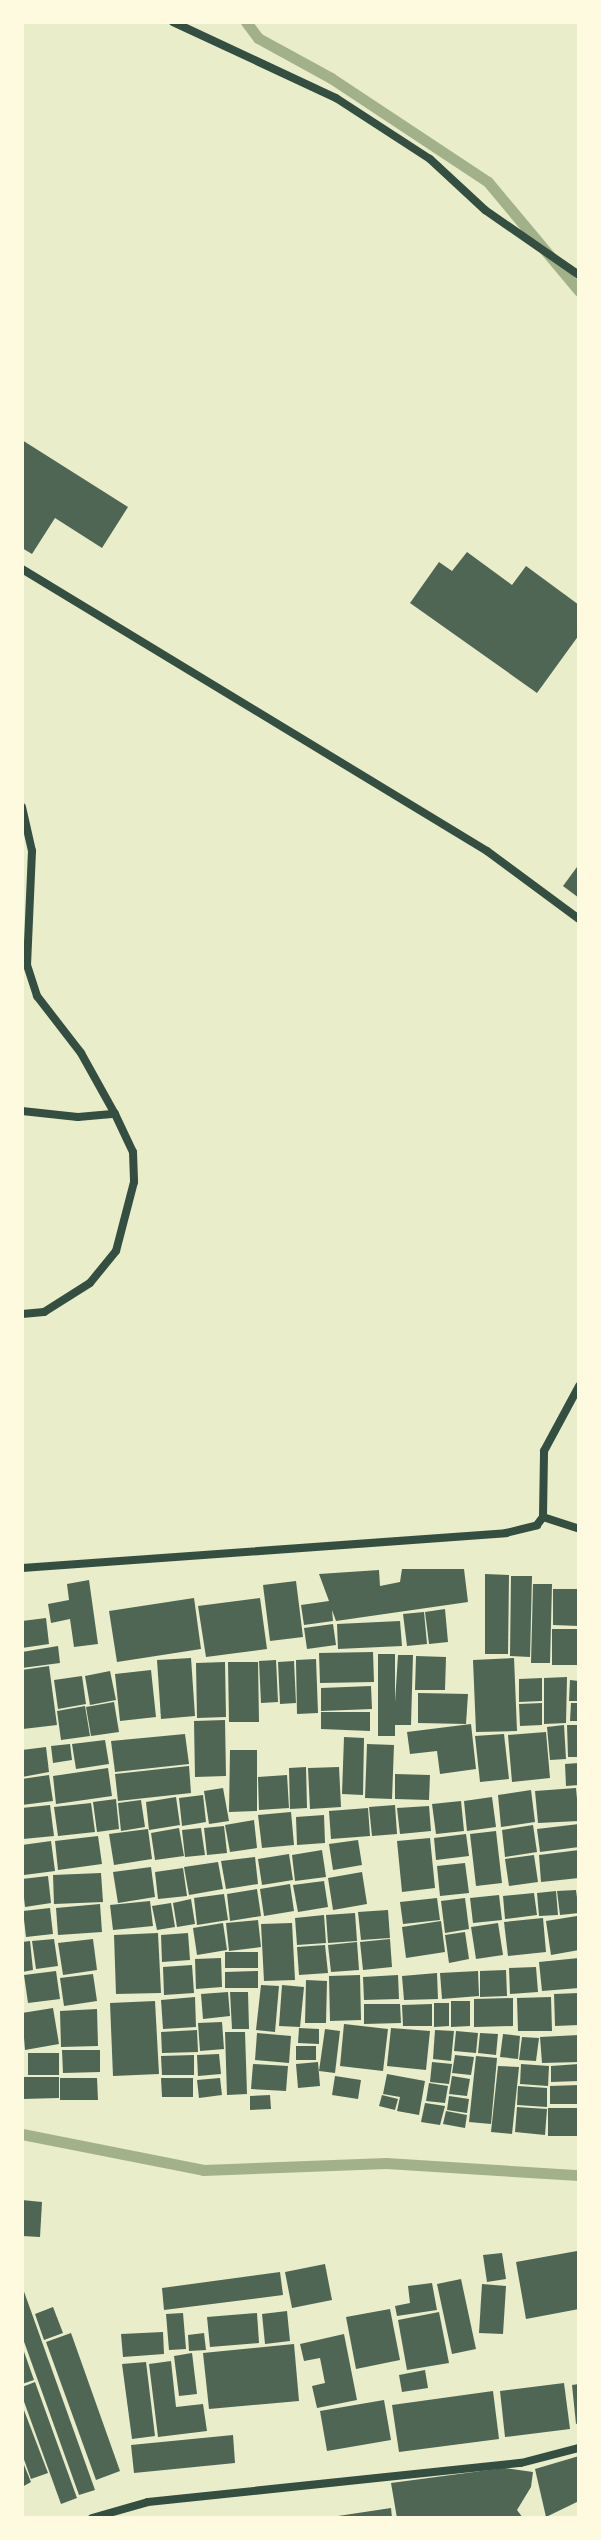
<!DOCTYPE html>
<style>
body{margin:0}
#map{position:relative;width:601px;height:2540px;overflow:hidden;background:#e9edc9;font-family:Cabin,sans-serif}
div>[style]{position:absolute}
.stream>*{height:11px;margin:-5.5px;padding:0 5.5px;transform-origin:5.5px;border-radius:5.5px;background:#a3b18a}
.building>*{inset:0;background:#4f6655}
.minor>*{height:8px;margin:-4px;padding:0 4px;transform-origin:4px;border-radius:4px;background:#344e41}
span{translate:-50% -50%;white-space:nowrap;text-align:center;line-height:1.15;-webkit-text-stroke:8px #fefae0;paint-order:stroke}
.frame{position:absolute;inset:0;border:24px solid #fefae0;pointer-events:none}
</style>
<div id="map">
<div class="stream">
<i style="left:246px;top:22px;width:20px;rotate:53deg"></i>
<i style="left:258px;top:38px;width:83px;rotate:28.7deg"></i>
<i style="left:331px;top:78px;width:188px;rotate:33.5deg"></i>
<i style="left:488px;top:182px;width:142px;rotate:50.1deg"></i>
<i style="left:22px;top:2134px;width:185px;rotate:11.2deg"></i>
<i style="left:203px;top:2170px;width:183px;rotate:-2.2deg"></i>
<i style="left:386px;top:2163px;width:193px;rotate:3.6deg"></i>
</div>
<div class="building">
<i style="clip-path:polygon(22px 440px,128px 507px,102px 548px,55px 518px,32px 554px,22px 548px)"></i>
<i style="clip-path:polygon(467px 552px,512px 585px,526px 566px,579px 605px,579px 635px,537px 693px,410px 603px,439px 562px,452px 571px)"></i>
<i style="clip-path:polygon(577px 867px,579px 868px,579px 898px,563px 886px)"></i>
<i style="clip-path:polygon(402px 1569px,464px 1569px,468px 1602px,336px 1621px,332px 1610px,333px 1621px,304px 1625px,301px 1605px,329px 1601px,319px 1574px,379px 1570px,380px 1586px,400px 1582px)"></i>
<i style="clip-path:polygon(485px 1574px,509px 1575px,508px 1654px,485px 1654px)"></i>
<i style="clip-path:polygon(511px 1576px,532px 1576px,530px 1657px,510px 1656px)"></i>
<i style="clip-path:polygon(89px 1580px,98px 1644px,74px 1647px,70px 1619px,51px 1623px,48px 1604px,69px 1600px,67px 1584px)"></i>
<i style="clip-path:polygon(296px 1581px,303px 1637px,270px 1641px,263px 1585px)"></i>
<i style="clip-path:polygon(533px 1584px,552px 1584px,550px 1663px,531px 1663px)"></i>
<i style="clip-path:polygon(553px 1589px,579px 1589px,579px 1626px,553px 1625px)"></i>
<i style="clip-path:polygon(194px 1598px,201px 1649px,117px 1662px,109px 1611px)"></i>
<i style="clip-path:polygon(260px 1598px,267px 1649px,206px 1657px,198px 1606px)"></i>
<i style="clip-path:polygon(445px 1609px,448px 1642px,429px 1644px,425px 1612px)"></i>
<i style="clip-path:polygon(424px 1612px,427px 1644px,407px 1646px,403px 1614px)"></i>
<i style="clip-path:polygon(46px 1618px,49px 1644px,22px 1648px,22px 1621px)"></i>
<i style="clip-path:polygon(400px 1621px,402px 1646px,338px 1649px,337px 1624px)"></i>
<i style="clip-path:polygon(333px 1624px,336px 1645px,307px 1649px,304px 1628px)"></i>
<i style="clip-path:polygon(552px 1629px,579px 1629px,579px 1665px,552px 1665px)"></i>
<i style="clip-path:polygon(58px 1646px,60px 1663px,22px 1668px,22px 1652px)"></i>
<i style="clip-path:polygon(373px 1652px,374px 1682px,320px 1683px,319px 1653px)"></i>
<i style="clip-path:polygon(378px 1654px,395px 1654px,395px 1702px,398px 1655px,413px 1655px,411px 1725px,395px 1725px,395px 1736px,378px 1736px)"></i>
<i style="clip-path:polygon(416px 1656px,446px 1657px,445px 1690px,415px 1690px)"></i>
<i style="clip-path:polygon(191px 1658px,195px 1716px,161px 1719px,157px 1660px)"></i>
<i style="clip-path:polygon(514px 1658px,517px 1731px,476px 1732px,473px 1660px)"></i>
<i style="clip-path:polygon(316px 1659px,318px 1713px,297px 1714px,296px 1660px)"></i>
<i style="clip-path:polygon(276px 1660px,278px 1702px,261px 1703px,259px 1661px)"></i>
<i style="clip-path:polygon(294px 1661px,296px 1703px,280px 1704px,278px 1662px)"></i>
<i style="clip-path:polygon(225px 1662px,226px 1717px,197px 1718px,196px 1663px)"></i>
<i style="clip-path:polygon(228px 1662px,258px 1662px,259px 1722px,229px 1722px)"></i>
<i style="clip-path:polygon(49px 1666px,57px 1725px,23px 1729px,22px 1670px)"></i>
<i style="clip-path:polygon(151px 1670px,156px 1717px,120px 1721px,115px 1674px)"></i>
<i style="clip-path:polygon(110px 1671px,116px 1700px,90px 1705px,85px 1676px)"></i>
<i style="clip-path:polygon(82px 1676px,86px 1704px,58px 1709px,54px 1680px)"></i>
<i style="clip-path:polygon(567px 1677px,566px 1723px,544px 1724px,544px 1678px)"></i>
<i style="clip-path:polygon(542px 1678px,542px 1701px,519px 1702px,519px 1679px)"></i>
<i style="clip-path:polygon(570px 1680px,579px 1681px,579px 1701px,569px 1701px)"></i>
<i style="clip-path:polygon(371px 1686px,372px 1709px,321px 1711px,321px 1688px)"></i>
<i style="clip-path:polygon(418px 1693px,468px 1694px,466px 1724px,418px 1723px)"></i>
<i style="clip-path:polygon(114px 1702px,119px 1732px,91px 1736px,86px 1707px)"></i>
<i style="clip-path:polygon(542px 1703px,542px 1725px,520px 1726px,519px 1704px)"></i>
<i style="clip-path:polygon(571px 1703px,579px 1703px,579px 1721px,570px 1721px)"></i>
<i style="clip-path:polygon(85px 1706px,90px 1736px,61px 1740px,57px 1711px)"></i>
<i style="clip-path:polygon(321px 1712px,370px 1712px,370px 1731px,321px 1729px)"></i>
<i style="clip-path:polygon(225px 1720px,226px 1776px,195px 1777px,194px 1721px)"></i>
<i style="clip-path:polygon(471px 1724px,476px 1769px,440px 1774px,437px 1751px,410px 1754px,407px 1732px)"></i>
<i style="clip-path:polygon(564px 1725px,566px 1759px,550px 1760px,547px 1727px)"></i>
<i style="clip-path:polygon(567px 1725px,579px 1725px,579px 1757px,568px 1757px)"></i>
<i style="clip-path:polygon(546px 1732px,550px 1778px,512px 1782px,508px 1735px)"></i>
<i style="clip-path:polygon(185px 1734px,189px 1764px,115px 1772px,111px 1741px)"></i>
<i style="clip-path:polygon(504px 1734px,509px 1779px,480px 1782px,475px 1736px)"></i>
<i style="clip-path:polygon(344px 1737px,364px 1738px,363px 1795px,342px 1794px)"></i>
<i style="clip-path:polygon(105px 1740px,109px 1764px,76px 1769px,72px 1744px)"></i>
<i style="clip-path:polygon(70px 1744px,72px 1760px,53px 1763px,51px 1746px)"></i>
<i style="clip-path:polygon(367px 1744px,394px 1745px,392px 1799px,365px 1798px)"></i>
<i style="clip-path:polygon(46px 1747px,49px 1772px,22px 1777px,22px 1750px)"></i>
<i style="clip-path:polygon(230px 1750px,257px 1750px,257px 1811px,229px 1812px)"></i>
<i style="clip-path:polygon(579px 1763px,579px 1785px,566px 1786px,565px 1764px)"></i>
<i style="clip-path:polygon(189px 1766px,191px 1793px,118px 1801px,115px 1774px)"></i>
<i style="clip-path:polygon(306px 1767px,307px 1808px,290px 1809px,289px 1768px)"></i>
<i style="clip-path:polygon(339px 1767px,341px 1807px,310px 1809px,308px 1768px)"></i>
<i style="clip-path:polygon(108px 1768px,112px 1796px,56px 1804px,53px 1776px)"></i>
<i style="clip-path:polygon(395px 1774px,430px 1775px,429px 1800px,395px 1799px)"></i>
<i style="clip-path:polygon(49px 1775px,53px 1801px,22px 1805px,22px 1779px)"></i>
<i style="clip-path:polygon(287px 1775px,289px 1808px,259px 1810px,258px 1777px)"></i>
<i style="clip-path:polygon(223px 1788px,229px 1821px,209px 1824px,204px 1791px)"></i>
<i style="clip-path:polygon(576px 1788px,579px 1821px,538px 1823px,535px 1791px)"></i>
<i style="clip-path:polygon(531px 1790px,535px 1822px,501px 1827px,498px 1795px)"></i>
<i style="clip-path:polygon(203px 1795px,206px 1822px,182px 1826px,179px 1798px)"></i>
<i style="clip-path:polygon(176px 1797px,180px 1825px,149px 1830px,146px 1802px)"></i>
<i style="clip-path:polygon(492px 1797px,496px 1827px,467px 1831px,464px 1801px)"></i>
<i style="clip-path:polygon(116px 1799px,119px 1829px,97px 1832px,93px 1802px)"></i>
<i style="clip-path:polygon(141px 1800px,145px 1827px,121px 1831px,118px 1803px)"></i>
<i style="clip-path:polygon(461px 1801px,464px 1831px,436px 1834px,432px 1804px)"></i>
<i style="clip-path:polygon(91px 1803px,95px 1832px,58px 1836px,54px 1807px)"></i>
<i style="clip-path:polygon(50px 1805px,54px 1836px,23px 1839px,22px 1808px)"></i>
<i style="clip-path:polygon(395px 1805px,397px 1834px,372px 1836px,369px 1807px)"></i>
<i style="clip-path:polygon(429px 1806px,431px 1831px,400px 1834px,397px 1808px)"></i>
<i style="clip-path:polygon(368px 1808px,370px 1836px,331px 1839px,329px 1811px)"></i>
<i style="clip-path:polygon(291px 1812px,294px 1845px,262px 1848px,258px 1815px)"></i>
<i style="clip-path:polygon(324px 1815px,325px 1843px,297px 1845px,296px 1817px)"></i>
<i style="clip-path:polygon(254px 1820px,257px 1848px,230px 1852px,225px 1825px)"></i>
<i style="clip-path:polygon(579px 1824px,579px 1847px,540px 1852px,537px 1829px)"></i>
<i style="clip-path:polygon(533px 1825px,537px 1852px,505px 1857px,502px 1830px)"></i>
<i style="clip-path:polygon(224px 1826px,227px 1853px,207px 1855px,204px 1828px)"></i>
<i style="clip-path:polygon(179px 1828px,184px 1856px,155px 1860px,151px 1833px)"></i>
<i style="clip-path:polygon(201px 1828px,205px 1855px,185px 1857px,182px 1830px)"></i>
<i style="clip-path:polygon(148px 1829px,152px 1859px,114px 1865px,109px 1834px)"></i>
<i style="clip-path:polygon(496px 1831px,502px 1883px,476px 1886px,470px 1834px)"></i>
<i style="clip-path:polygon(466px 1834px,469px 1856px,436px 1860px,434px 1838px)"></i>
<i style="clip-path:polygon(98px 1836px,102px 1864px,58px 1870px,55px 1841px)"></i>
<i style="clip-path:polygon(430px 1838px,435px 1888px,402px 1892px,397px 1841px)"></i>
<i style="clip-path:polygon(358px 1840px,362px 1865px,333px 1870px,329px 1844px)"></i>
<i style="clip-path:polygon(51px 1841px,55px 1871px,24px 1875px,22px 1845px)"></i>
<i style="clip-path:polygon(322px 1850px,326px 1877px,295px 1881px,292px 1855px)"></i>
<i style="clip-path:polygon(579px 1850px,579px 1878px,541px 1882px,539px 1855px)"></i>
<i style="clip-path:polygon(289px 1854px,293px 1880px,262px 1885px,258px 1859px)"></i>
<i style="clip-path:polygon(534px 1855px,538px 1882px,509px 1886px,505px 1859px)"></i>
<i style="clip-path:polygon(255px 1857px,258px 1884px,226px 1889px,221px 1861px)"></i>
<i style="clip-path:polygon(218px 1862px,223px 1889px,189px 1895px,184px 1867px)"></i>
<i style="clip-path:polygon(465px 1863px,469px 1893px,440px 1896px,437px 1866px)"></i>
<i style="clip-path:polygon(151px 1867px,155px 1897px,118px 1903px,113px 1872px)"></i>
<i style="clip-path:polygon(183px 1868px,187px 1896px,158px 1899px,155px 1872px)"></i>
<i style="clip-path:polygon(362px 1872px,367px 1904px,333px 1910px,328px 1878px)"></i>
<i style="clip-path:polygon(101px 1873px,103px 1902px,54px 1904px,53px 1875px)"></i>
<i style="clip-path:polygon(48px 1876px,51px 1903px,25px 1907px,22px 1879px)"></i>
<i style="clip-path:polygon(324px 1881px,328px 1907px,298px 1912px,293px 1885px)"></i>
<i style="clip-path:polygon(290px 1884px,294px 1911px,264px 1916px,260px 1889px)"></i>
<i style="clip-path:polygon(257px 1889px,261px 1916px,230px 1921px,227px 1894px)"></i>
<i style="clip-path:polygon(576px 1890px,579px 1913px,560px 1915px,557px 1891px)"></i>
<i style="clip-path:polygon(556px 1891px,558px 1915px,539px 1916px,537px 1893px)"></i>
<i style="clip-path:polygon(534px 1893px,537px 1915px,505px 1919px,503px 1896px)"></i>
<i style="clip-path:polygon(224px 1894px,228px 1920px,197px 1925px,194px 1898px)"></i>
<i style="clip-path:polygon(499px 1895px,502px 1920px,473px 1923px,470px 1898px)"></i>
<i style="clip-path:polygon(437px 1898px,440px 1920px,403px 1924px,400px 1902px)"></i>
<i style="clip-path:polygon(465px 1898px,469px 1929px,445px 1933px,441px 1901px)"></i>
<i style="clip-path:polygon(191px 1899px,195px 1924px,177px 1927px,173px 1903px)"></i>
<i style="clip-path:polygon(150px 1901px,153px 1926px,113px 1930px,110px 1905px)"></i>
<i style="clip-path:polygon(171px 1903px,175px 1927px,157px 1930px,152px 1906px)"></i>
<i style="clip-path:polygon(100px 1904px,102px 1932px,58px 1935px,56px 1908px)"></i>
<i style="clip-path:polygon(50px 1908px,53px 1934px,26px 1937px,23px 1911px)"></i>
<i style="clip-path:polygon(388px 1910px,390px 1938px,361px 1940px,358px 1912px)"></i>
<i style="clip-path:polygon(355px 1913px,357px 1941px,328px 1943px,326px 1915px)"></i>
<i style="clip-path:polygon(324px 1915px,326px 1943px,297px 1945px,295px 1918px)"></i>
<i style="clip-path:polygon(577px 1916px,579px 1950px,551px 1955px,546px 1921px)"></i>
<i style="clip-path:polygon(543px 1918px,546px 1952px,508px 1956px,504px 1922px)"></i>
<i style="clip-path:polygon(258px 1920px,261px 1947px,229px 1951px,226px 1923px)"></i>
<i style="clip-path:polygon(441px 1921px,445px 1952px,406px 1958px,402px 1927px)"></i>
<i style="clip-path:polygon(223px 1923px,227px 1950px,197px 1955px,193px 1928px)"></i>
<i style="clip-path:polygon(292px 1923px,295px 1980px,264px 1981px,261px 1924px)"></i>
<i style="clip-path:polygon(498px 1923px,503px 1955px,476px 1959px,471px 1927px)"></i>
<i style="clip-path:polygon(465px 1932px,469px 1959px,449px 1963px,445px 1935px)"></i>
<i style="clip-path:polygon(158px 1933px,161px 1993px,116px 1994px,114px 1935px)"></i>
<i style="clip-path:polygon(188px 1933px,190px 1960px,162px 1962px,161px 1935px)"></i>
<i style="clip-path:polygon(54px 1939px,58px 1966px,36px 1969px,32px 1941px)"></i>
<i style="clip-path:polygon(93px 1939px,97px 1970px,63px 1975px,58px 1943px)"></i>
<i style="clip-path:polygon(390px 1939px,392px 1967px,363px 1970px,360px 1942px)"></i>
<i style="clip-path:polygon(30px 1941px,33px 1970px,22px 1972px,22px 1942px)"></i>
<i style="clip-path:polygon(357px 1942px,359px 1970px,331px 1972px,328px 1945px)"></i>
<i style="clip-path:polygon(325px 1945px,328px 1973px,299px 1975px,297px 1947px)"></i>
<i style="clip-path:polygon(225px 1952px,258px 1952px,258px 1968px,225px 1968px)"></i>
<i style="clip-path:polygon(221px 1958px,222px 1987px,196px 1989px,195px 1959px)"></i>
<i style="clip-path:polygon(579px 1958px,579px 1988px,542px 1991px,539px 1962px)"></i>
<i style="clip-path:polygon(192px 1965px,194px 1993px,164px 1995px,163px 1967px)"></i>
<i style="clip-path:polygon(536px 1967px,538px 1992px,510px 1994px,509px 1968px)"></i>
<i style="clip-path:polygon(506px 1970px,507px 1996px,480px 1997px,480px 1971px)"></i>
<i style="clip-path:polygon(56px 1971px,60px 1999px,28px 2003px,24px 1975px)"></i>
<i style="clip-path:polygon(258px 1971px,258px 1988px,225px 1988px,225px 1972px)"></i>
<i style="clip-path:polygon(478px 1971px,479px 1996px,442px 1999px,440px 1973px)"></i>
<i style="clip-path:polygon(437px 1973px,438px 1999px,404px 2000px,402px 1976px)"></i>
<i style="clip-path:polygon(93px 1974px,97px 2001px,64px 2006px,60px 1978px)"></i>
<i style="clip-path:polygon(360px 1975px,361px 2020px,330px 2021px,329px 1976px)"></i>
<i style="clip-path:polygon(398px 1975px,399px 1999px,364px 2000px,363px 1977px)"></i>
<i style="clip-path:polygon(306px 1980px,327px 1981px,326px 2023px,305px 2023px)"></i>
<i style="clip-path:polygon(261px 1985px,279px 1986px,275px 2032px,256px 2030px)"></i>
<i style="clip-path:polygon(282px 1985px,304px 1987px,300px 2027px,279px 2026px)"></i>
<i style="clip-path:polygon(228px 1992px,230px 2016px,203px 2019px,201px 1994px)"></i>
<i style="clip-path:polygon(230px 1992px,248px 1992px,249px 2029px,232px 2029px)"></i>
<i style="clip-path:polygon(579px 1993px,579px 2025px,555px 2026px,554px 1994px)"></i>
<i style="clip-path:polygon(195px 1997px,196px 2027px,163px 2029px,161px 2000px)"></i>
<i style="clip-path:polygon(551px 1997px,552px 2031px,518px 2031px,517px 1998px)"></i>
<i style="clip-path:polygon(513px 1998px,513px 2026px,474px 2027px,474px 1999px)"></i>
<i style="clip-path:polygon(155px 2001px,159px 2074px,113px 2076px,110px 2003px)"></i>
<i style="clip-path:polygon(451px 2001px,470px 2001px,470px 2026px,451px 2027px)"></i>
<i style="clip-path:polygon(434px 2003px,449px 2003px,449px 2026px,434px 2027px)"></i>
<i style="clip-path:polygon(364px 2004px,400px 2004px,401px 2023px,364px 2024px)"></i>
<i style="clip-path:polygon(432px 2004px,432px 2026px,403px 2026px,402px 2005px)"></i>
<i style="clip-path:polygon(53px 2008px,59px 2044px,25px 2050px,22px 2013px)"></i>
<i style="clip-path:polygon(97px 2009px,98px 2046px,61px 2047px,60px 2011px)"></i>
<i style="clip-path:polygon(222px 2022px,224px 2049px,200px 2051px,198px 2023px)"></i>
<i style="clip-path:polygon(344px 2024px,388px 2029px,383px 2071px,340px 2066px)"></i>
<i style="clip-path:polygon(299px 2028px,319px 2029px,319px 2044px,298px 2043px)"></i>
<i style="clip-path:polygon(391px 2028px,430px 2031px,426px 2070px,387px 2066px)"></i>
<i style="clip-path:polygon(325px 2029px,340px 2031px,335px 2073px,319px 2071px)"></i>
<i style="clip-path:polygon(197px 2030px,198px 2052px,162px 2053px,161px 2032px)"></i>
<i style="clip-path:polygon(435px 2030px,454px 2031px,451px 2061px,433px 2059px)"></i>
<i style="clip-path:polygon(456px 2031px,478px 2033px,476px 2053px,454px 2051px)"></i>
<i style="clip-path:polygon(225px 2032px,245px 2032px,247px 2094px,227px 2095px)"></i>
<i style="clip-path:polygon(257px 2033px,291px 2036px,289px 2063px,255px 2060px)"></i>
<i style="clip-path:polygon(480px 2033px,498px 2034px,496px 2055px,478px 2053px)"></i>
<i style="clip-path:polygon(503px 2034px,520px 2036px,518px 2059px,500px 2057px)"></i>
<i style="clip-path:polygon(579px 2035px,579px 2062px,542px 2063px,540px 2037px)"></i>
<i style="clip-path:polygon(522px 2037px,539px 2038px,536px 2061px,519px 2060px)"></i>
<i style="clip-path:polygon(296px 2046px,316px 2046px,316px 2060px,296px 2060px)"></i>
<i style="clip-path:polygon(62px 2050px,100px 2050px,100px 2072px,63px 2073px)"></i>
<i style="clip-path:polygon(28px 2053px,59px 2053px,59px 2075px,28px 2075px)"></i>
<i style="clip-path:polygon(219px 2054px,221px 2074px,198px 2076px,197px 2055px)"></i>
<i style="clip-path:polygon(194px 2055px,194px 2075px,162px 2075px,161px 2056px)"></i>
<i style="clip-path:polygon(455px 2055px,474px 2057px,471px 2075px,452px 2073px)"></i>
<i style="clip-path:polygon(476px 2056px,497px 2058px,491px 2124px,469px 2122px)"></i>
<i style="clip-path:polygon(318px 2062px,320px 2086px,298px 2088px,296px 2064px)"></i>
<i style="clip-path:polygon(432px 2062px,452px 2064px,449px 2084px,430px 2082px)"></i>
<i style="clip-path:polygon(253px 2064px,288px 2066px,286px 2091px,251px 2089px)"></i>
<i style="clip-path:polygon(521px 2064px,549px 2066px,548px 2086px,520px 2084px)"></i>
<i style="clip-path:polygon(579px 2064px,579px 2081px,551px 2082px,551px 2066px)"></i>
<i style="clip-path:polygon(498px 2066px,519px 2067px,512px 2134px,491px 2132px)"></i>
<i style="clip-path:polygon(387px 2074px,425px 2081px,419px 2115px,397px 2111px,400px 2097px,383px 2094px)"></i>
<i style="clip-path:polygon(335px 2076px,361px 2080px,358px 2099px,332px 2095px)"></i>
<i style="clip-path:polygon(452px 2076px,470px 2079px,467px 2096px,449px 2094px)"></i>
<i style="clip-path:polygon(22px 2077px,59px 2077px,59px 2098px,22px 2099px)"></i>
<i style="clip-path:polygon(60px 2078px,97px 2078px,98px 2100px,60px 2100px)"></i>
<i style="clip-path:polygon(161px 2078px,193px 2078px,193px 2097px,162px 2097px)"></i>
<i style="clip-path:polygon(220px 2078px,222px 2095px,199px 2098px,197px 2080px)"></i>
<i style="clip-path:polygon(429px 2083px,448px 2086px,445px 2103px,426px 2101px)"></i>
<i style="clip-path:polygon(579px 2085px,579px 2104px,550px 2104px,550px 2086px)"></i>
<i style="clip-path:polygon(518px 2086px,547px 2088px,547px 2107px,517px 2105px)"></i>
<i style="clip-path:polygon(270px 2095px,271px 2109px,250px 2110px,250px 2096px)"></i>
<i style="clip-path:polygon(382px 2095px,398px 2099px,395px 2110px,379px 2106px)"></i>
<i style="clip-path:polygon(449px 2096px,469px 2099px,467px 2113px,447px 2110px)"></i>
<i style="clip-path:polygon(425px 2103px,445px 2106px,440px 2125px,421px 2122px)"></i>
<i style="clip-path:polygon(517px 2107px,547px 2109px,545px 2135px,515px 2132px)"></i>
<i style="clip-path:polygon(548px 2108px,578px 2108px,578px 2136px,548px 2136px)"></i>
<i style="clip-path:polygon(446px 2111px,467px 2115px,465px 2128px,443px 2124px)"></i>
<i style="clip-path:polygon(22px 2200px,42px 2202px,40px 2237px,22px 2236px)"></i>
<i style="clip-path:polygon(577px 2251px,579px 2309px,526px 2319px,516px 2262px)"></i>
<i style="clip-path:polygon(502px 2253px,506px 2279px,487px 2282px,483px 2255px)"></i>
<i style="clip-path:polygon(325px 2264px,332px 2300px,292px 2308px,285px 2272px)"></i>
<i style="clip-path:polygon(280px 2272px,283px 2295px,164px 2310px,162px 2288px)"></i>
<i style="clip-path:polygon(461px 2279px,476px 2349px,452px 2354px,437px 2284px)"></i>
<i style="clip-path:polygon(432px 2283px,437px 2310px,397px 2316px,395px 2306px,410px 2303px,408px 2286px)"></i>
<i style="clip-path:polygon(482px 2284px,506px 2286px,503px 2334px,479px 2333px)"></i>
<i style="clip-path:polygon(22px 2286px,95px 2490px,79px 2495px,22px 2336px)"></i>
<i style="clip-path:polygon(53px 2307px,63px 2333px,44px 2340px,35px 2314px)"></i>
<i style="clip-path:polygon(390px 2309px,400px 2360px,356px 2369px,346px 2317px)"></i>
<i style="clip-path:polygon(287px 2311px,290px 2341px,265px 2344px,262px 2314px)"></i>
<i style="clip-path:polygon(439px 2312px,449px 2363px,407px 2370px,398px 2320px)"></i>
<i style="clip-path:polygon(183px 2313px,186px 2349px,169px 2350px,166px 2314px)"></i>
<i style="clip-path:polygon(257px 2313px,259px 2343px,210px 2347px,207px 2317px)"></i>
<i style="clip-path:polygon(163px 2332px,164px 2354px,123px 2357px,121px 2334px)"></i>
<i style="clip-path:polygon(71px 2333px,120px 2471px,96px 2480px,46px 2342px)"></i>
<i style="clip-path:polygon(204px 2333px,206px 2350px,189px 2351px,188px 2335px)"></i>
<i style="clip-path:polygon(344px 2334px,357px 2400px,317px 2408px,312px 2386px,325px 2383px,320px 2358px,304px 2361px,300px 2344px)"></i>
<i style="clip-path:polygon(294px 2344px,299px 2401px,209px 2409px,203px 2353px)"></i>
<i style="clip-path:polygon(22px 2346px,34px 2380px,22px 2384px)"></i>
<i style="clip-path:polygon(192px 2353px,197px 2394px,179px 2396px,174px 2356px)"></i>
<i style="clip-path:polygon(171px 2361px,176px 2407px,203px 2404px,207px 2431px,158px 2437px,149px 2364px)"></i>
<i style="clip-path:polygon(146px 2362px,155px 2436px,132px 2439px,122px 2364px)"></i>
<i style="clip-path:polygon(425px 2370px,428px 2388px,402px 2392px,399px 2375px)"></i>
<i style="clip-path:polygon(35px 2382px,77px 2498px,61px 2504px,22px 2396px,22px 2387px)"></i>
<i style="clip-path:polygon(564px 2383px,570px 2429px,505px 2437px,500px 2391px)"></i>
<i style="clip-path:polygon(579px 2384px,579px 2423px,576px 2424px,572px 2385px)"></i>
<i style="clip-path:polygon(493px 2391px,499px 2439px,399px 2452px,392px 2405px)"></i>
<i style="clip-path:polygon(384px 2400px,391px 2440px,327px 2451px,320px 2411px)"></i>
<i style="clip-path:polygon(22px 2405px,48px 2473px,31px 2479px,22px 2454px)"></i>
<i style="clip-path:polygon(233px 2435px,235px 2463px,134px 2473px,131px 2445px)"></i>
<i style="clip-path:polygon(579px 2456px,579px 2501px,546px 2517px,535px 2469px)"></i>
<i style="clip-path:polygon(22px 2460px,31px 2482px,22px 2487px)"></i>
<i style="clip-path:polygon(504px 2468px,533px 2472px,531px 2487px,517px 2510px,523px 2518px,397px 2518px,391px 2483px)"></i>
<i style="clip-path:polygon(391px 2508px,392px 2518px,338px 2518px,338px 2516px)"></i>
</div>
<div class="minor">
<i style="left:173px;top:22px;width:180px;rotate:25deg"></i>
<i style="left:336px;top:98px;width:112px;rotate:33deg"></i>
<i style="left:430px;top:159px;width:75px;rotate:42.8deg"></i>
<i style="left:485px;top:210px;width:114px;rotate:34.7deg"></i>
<i style="left:22px;top:569px;width:544px;rotate:31.23deg"></i>
<i style="left:487px;top:851px;width:114px;rotate:36.5deg"></i>
<i style="left:22px;top:807px;width:45px;rotate:77.2deg"></i>
<i style="left:32px;top:851px;width:114px;rotate:92.5deg"></i>
<i style="left:27px;top:965px;width:33px;rotate:72deg"></i>
<i style="left:37px;top:996px;width:72px;rotate:52.3deg"></i>
<i style="left:81px;top:1053px;width:70px;rotate:60.9deg"></i>
<i style="left:115px;top:1114px;width:42px;rotate:64.7deg"></i>
<i style="left:133px;top:1152px;width:30px;rotate:88deg"></i>
<i style="left:134px;top:1182px;width:71px;rotate:104.6deg"></i>
<i style="left:116px;top:1251px;width:41px;rotate:129.1deg"></i>
<i style="left:90px;top:1283px;width:54px;rotate:147.8deg"></i>
<i style="left:44px;top:1312px;width:22px;rotate:175deg"></i>
<i style="left:22px;top:1111px;width:56px;rotate:6.1deg"></i>
<i style="left:78px;top:1117px;width:37px;rotate:-5deg"></i>
<i style="left:543px;top:1517px;width:38px;rotate:18deg"></i>
<i style="left:22px;top:1568px;width:485px;rotate:-4.1deg"></i>
<i style="left:506px;top:1533px;width:32px;rotate:-14deg"></i>
<i style="left:537px;top:1525px;width:10px;rotate:-53deg"></i>
<i style="left:543px;top:1517px;width:66px;rotate:-89.1deg"></i>
<i style="left:544px;top:1451px;width:74px;rotate:-61.7deg"></i>
<i style="left:92px;top:2518px;width:58px;rotate:-15.9deg"></i>
<i style="left:148px;top:2502px;width:375px;rotate:-6deg"></i>
<i style="left:521px;top:2463px;width:60px;rotate:-14.5deg"></i>
</div>
<div class="frame"></div>
</div>
